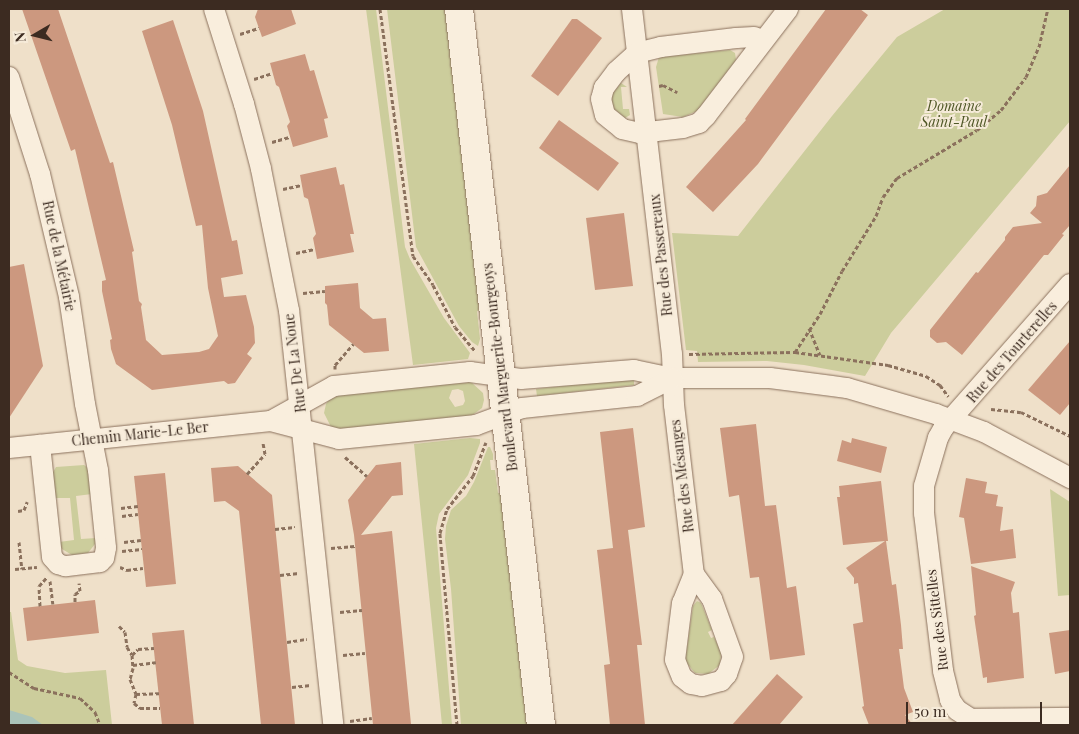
<!DOCTYPE html>
<meta charset="utf-8">
<style>
body{margin:0}
#map{position:relative;width:1079px;height:734px;overflow:hidden;background:#efe0c9;font-family:"Playfair Display",serif}
div>[style]{position:absolute}
.green>*{inset:0;background:#cccd9c}
.water>*{inset:0;background:#aac3b9}
.building>*{inset:0;background:#cc987f}
.path>*{height:3px;margin-top:-1.5px;transform-origin:0;background:repeating-linear-gradient(90deg,#8b715d 0 4px,transparent 0 6.5px)}
.roads{filter:drop-shadow(0 0 1px #8b715d) drop-shadow(0 0 1px #8b715d)}
.street>*{height:20px;margin:-10px;padding:0 10px;transform-origin:10px;border-radius:10px;background:#f9eedd}
.secondary>*{height:28px;margin:-14px;padding:0 14px;transform-origin:14px;border-radius:14px;background:#f9eedd}
span{translate:-50% -50%;white-space:nowrap;text-align:center;line-height:1.15;-webkit-text-stroke:4px #f6ebd9;paint-order:stroke}
.park-label{font-size:14px;color:#505827;font-style:italic}
.street-label{font-size:14px;color:#3c2b21}
.frame{position:absolute;inset:0;border:10px solid #3c2b21;pointer-events:none}
.north{position:absolute;left:10px;top:10px;width:50px;height:50px;-webkit-text-stroke:4px #f6ebd9;paint-order:stroke;rotate:262deg;font-size:14px;font-weight:700;line-height:20px;text-align:center;color:#3c2b21}
.north::after{content:'';display:block;margin:auto;width:18px;height:22px;background:#3c2b21;clip-path:polygon(50% 0,100% 100%,50% 72%,0 100%)}
.scale{position:absolute;left:906px;top:702px;width:136px;height:22px;box-sizing:border-box;border:2px solid #3c2b21;border-top:0;padding-left:6px;font-size:15px;line-height:18px;white-space:nowrap;color:#3c2b21;-webkit-text-stroke:4px #f6ebd9;paint-order:stroke}
</style>
<div id="map">
<div class="green">
<i style="clip-path:polygon(366px 9px,376px 9px,405px 247px,410px 259px,444px 318px,470px 353px,468px 359px,413px 365px)"></i>
<i style="clip-path:polygon(387px 9px,447px 9px,481px 310px,477px 311px,480px 339px,478px 346px,472px 342px,459px 326px,416px 247px)"></i>
<i style="clip-path:polygon(945px 9px,1070px 9px,1070px 121px,891px 333px,865px 376px,804px 365px,767px 361px,698px 362px,697px 351px,686px 350px,672px 233px,738px 236px,832px 116px,897px 37px)"></i>
<i style="clip-path:polygon(730px 50px,735px 53px,736px 60px,697px 111px,683px 117px,663px 114px,656px 67px,659px 57px)"></i>
<i style="clip-path:polygon(621px 83px,627px 87px,621px 87px,623px 109px,629px 109px,630px 115px,625px 118px,614px 109px,610px 101px,611px 95px)"></i>
<i style="clip-path:polygon(634px 378px,634px 385px,537px 396px,536px 389px)"></i>
<i style="clip-path:polygon(evenodd,471px 382px,483px 393px,484px 400px,482px 408px,471px 416px,337px 430px,331px 427px,324px 413px,326px 404px,331px 397px,340px 394px,471px 382px,458px 389px,463px 391px,465px 401px,463px 405px,455px 407px,449px 398px,452px 390px,458px 389px)"></i>
<i style="clip-path:polygon(470px 438px,480px 439px,480px 443px,468px 475px,439px 514px,436px 528px,452px 725px,442px 725px,414px 444px)"></i>
<i style="clip-path:polygon(488px 447px,490px 447px,493px 454px,493px 460px,490px 460px,491px 470px,495px 470px,498px 493px,502px 493px,528px 725px,461px 725px,451px 589px,445px 539px,446px 526px,451px 510px,466px 496px,474px 482px)"></i>
<i style="clip-path:polygon(84px 465px,89px 469px,92px 494px,76px 496px,81px 539px,96px 538px,95px 544px,88px 553px,72px 555px,62px 549px,59px 542px,74px 540px,70px 498px,55px 498px,52px 474px,56px 467px)"></i>
<i style="clip-path:polygon(1050px 489px,1070px 502px,1070px 595px,1058px 596px)"></i>
<i style="clip-path:polygon(697px 601px,701px 603px,712px 630px,708px 632px,711px 638px,714px 637px,721px 652px,720px 665px,708px 674px,695px 673px,685px 661px,693px 606px)"></i>
<i style="clip-path:polygon(9px 612px,11px 612px,18px 660px,27px 666px,65px 673px,106px 670px,112px 725px,9px 725px)"></i>
</div>
<div class="water">
<i style="clip-path:polygon(9px 710px,32px 717px,43px 725px,9px 725px)"></i>
</div>
<div class="building">
<i style="clip-path:polygon(22px 9px,58px 9px,110px 163px,113px 162px,134px 251px,132px 252px,139px 301px,142px 304px,141px 307px,146px 340px,162px 355px,199px 352px,209px 349px,218px 336px,208px 288px,202px 225px,196px 226px,172px 125px,142px 31px,173px 20px,203px 111px,232px 241px,237px 240px,243px 274px,221px 278px,224px 297px,246px 295px,254px 327px,255px 343px,247px 354px,252px 358px,235px 383px,228px 384px,224px 381px,152px 390px,116px 364px,111px 349px,110px 340px,112px 339px,102px 291px,102px 281px,106px 280px,75px 149px,71px 151px)"></i>
<i style="clip-path:polygon(258px 9px,291px 9px,296px 24px,262px 37px,255px 17px)"></i>
<i style="clip-path:polygon(826px 9px,860px 9px,868px 15px,758px 164px,713px 212px,686px 187px,746px 120px,745px 119px)"></i>
<i style="clip-path:polygon(572px 19px,577px 19px,602px 38px,558px 96px,531px 76px)"></i>
<i style="clip-path:polygon(305px 54px,310px 71px,314px 70px,328px 118px,324px 119px,328px 137px,293px 147px,287px 126px,290px 122px,279px 87px,276px 85px,270px 63px)"></i>
<i style="clip-path:polygon(559px 120px,619px 163px,598px 191px,539px 148px)"></i>
<i style="clip-path:polygon(1070px 165px,1070px 225px,1062px 234px,1064px 235px,1048px 255px,1044px 255px,962px 355px,946px 342px,937px 343px,930px 337px,930px 330px,976px 272px,978px 273px,1005px 240px,1005px 237px,1013px 227px,1042px 223px,1030px 213px,1036px 206px,1037px 196px,1047px 193px)"></i>
<i style="clip-path:polygon(336px 167px,340px 185px,344px 184px,354px 234px,350px 234px,354px 252px,317px 259px,313px 238px,316px 234px,308px 199px,304px 197px,300px 175px)"></i>
<i style="clip-path:polygon(624px 213px,633px 286px,595px 290px,586px 218px)"></i>
<i style="clip-path:polygon(24px 264px,43px 366px,9px 418px,9px 267px)"></i>
<i style="clip-path:polygon(358px 283px,360px 308px,373px 319px,386px 318px,389px 351px,364px 353px,329px 325px,327px 305px,325px 303px,325px 286px)"></i>
<i style="clip-path:polygon(1070px 341px,1070px 403px,1060px 415px,1028px 390px)"></i>
<i style="clip-path:polygon(756px 424px,765px 506px,776px 505px,787px 588px,796px 586px,805px 655px,770px 660px,759px 577px,750px 578px,739px 495px,729px 497px,720px 428px)"></i>
<i style="clip-path:polygon(633px 428px,645px 527px,628px 530px,642px 645px,637px 645px,645px 725px,610px 725px,604px 665px,610px 664px,597px 550px,613px 548px,600px 432px)"></i>
<i style="clip-path:polygon(852px 438px,887px 447px,881px 473px,837px 461px,842px 440px,851px 443px)"></i>
<i style="clip-path:polygon(401px 462px,403px 495px,392px 496px,361px 535px,392px 531px,411px 724px,373px 725px,354px 535px,348px 500px,376px 465px)"></i>
<i style="clip-path:polygon(238px 466px,272px 495px,295px 725px,261px 725px,239px 511px,225px 501px,214px 502px,211px 468px)"></i>
<i style="clip-path:polygon(165px 473px,176px 584px,146px 587px,134px 476px)"></i>
<i style="clip-path:polygon(966px 478px,987px 482px,985px 493px,998px 495px,996px 506px,1003px 507px,1000px 531px,1013px 529px,1016px 558px,971px 564px,964px 518px,959px 517px)"></i>
<i style="clip-path:polygon(881px 481px,888px 541px,886px 541px,892px 585px,896px 584px,901px 625px,903px 649px,899px 649px,904px 688px,913px 712px,905px 715px,913px 725px,869px 725px,862px 707px,864px 706px,853px 624px,863px 622px,858px 583px,854px 584px,854px 578px,846px 568px,885px 541px,843px 545px,837px 497px,840px 497px,839px 486px)"></i>
<i style="clip-path:polygon(971px 566px,1015px 582px,1011px 593px,1013px 613px,1019px 612px,1024px 678px,987px 683px,987px 677px,983px 678px,974px 616px,976px 615px)"></i>
<i style="clip-path:polygon(95px 600px,99px 633px,27px 641px,23px 608px)"></i>
<i style="clip-path:polygon(184px 630px,194px 725px,162px 725px,152px 633px)"></i>
<i style="clip-path:polygon(1070px 630px,1070px 671px,1055px 674px,1049px 633px)"></i>
<i style="clip-path:polygon(777px 674px,803px 697px,779px 725px,732px 725px)"></i>
</div>
<div class="path">
<i style="left:380px;top:9px;width:249px;rotate:82.4deg"></i>
<i style="left:413px;top:256px;width:35px;rotate:55deg"></i>
<i style="left:433px;top:285px;width:47px;rotate:62.4deg"></i>
<i style="left:455px;top:327px;width:31px;rotate:50deg"></i>
<i style="left:240px;top:34px;width:20px;rotate:-18deg"></i>
<i style="left:254px;top:79px;width:19px;rotate:-18deg"></i>
<i style="left:659px;top:86px;width:4px;rotate:-14deg"></i>
<i style="left:663px;top:85px;width:16px;rotate:27deg"></i>
<i style="left:272px;top:142px;width:19px;rotate:-16deg"></i>
<i style="left:283px;top:189px;width:19px;rotate:-12deg"></i>
<i style="left:296px;top:253px;width:19px;rotate:-12deg"></i>
<i style="left:303px;top:293px;width:22px;rotate:-5deg"></i>
<i style="left:809px;top:328px;width:29px;rotate:68deg"></i>
<i style="left:795px;top:352px;width:94px;rotate:8deg"></i>
<i style="left:888px;top:365px;width:40px;rotate:16deg"></i>
<i style="left:926px;top:376px;width:17px;rotate:33deg"></i>
<i style="left:940px;top:385px;width:14px;rotate:54deg"></i>
<i style="left:689px;top:354px;width:106px;rotate:-1.1deg"></i>
<i style="left:795px;top:352px;width:45px;rotate:-56.7deg"></i>
<i style="left:820px;top:314px;width:48px;rotate:-62.9deg"></i>
<i style="left:842px;top:271px;width:65px;rotate:-58.3deg"></i>
<i style="left:876px;top:216px;width:20px;rotate:-70deg"></i>
<i style="left:883px;top:197px;width:24px;rotate:-54deg"></i>
<i style="left:897px;top:178px;width:93px;rotate:-31deg"></i>
<i style="left:977px;top:130px;width:31px;rotate:-40deg"></i>
<i style="left:1001px;top:110px;width:41px;rotate:-52.9deg"></i>
<i style="left:1026px;top:77px;width:33px;rotate:-67deg"></i>
<i style="left:1039px;top:47px;width:39px;rotate:-77deg"></i>
<i style="left:335px;top:369px;width:4px;rotate:-90deg"></i>
<i style="left:335px;top:365px;width:28px;rotate:-49deg"></i>
<i style="left:991px;top:409px;width:30px;rotate:6deg"></i>
<i style="left:1021px;top:412px;width:55px;rotate:26.1deg"></i>
<i style="left:345px;top:457px;width:29px;rotate:41deg"></i>
<i style="left:247px;top:474px;width:27px;rotate:-48deg"></i>
<i style="left:265px;top:454px;width:11px;rotate:-100deg"></i>
<i style="left:121px;top:508px;width:17px;rotate:-7deg"></i>
<i style="left:18px;top:511px;width:6px;rotate:-9deg"></i>
<i style="left:24px;top:510px;width:9px;rotate:-69deg"></i>
<i style="left:122px;top:516px;width:16px;rotate:-7deg"></i>
<i style="left:275px;top:529px;width:20px;rotate:-6deg"></i>
<i style="left:19px;top:542px;width:27px;rotate:84deg"></i>
<i style="left:124px;top:542px;width:17px;rotate:-7deg"></i>
<i style="left:331px;top:548px;width:24px;rotate:-5deg"></i>
<i style="left:122px;top:551px;width:20px;rotate:-6deg"></i>
<i style="left:120px;top:567px;width:8px;rotate:23deg"></i>
<i style="left:127px;top:570px;width:16px;rotate:-7deg"></i>
<i style="left:15px;top:569px;width:22px;rotate:-5deg"></i>
<i style="left:280px;top:575px;width:19px;rotate:-6deg"></i>
<i style="left:50px;top:581px;width:23px;rotate:83deg"></i>
<i style="left:75px;top:602px;width:8px;rotate:-90deg"></i>
<i style="left:75px;top:594px;width:6px;rotate:-31deg"></i>
<i style="left:80px;top:591px;width:8px;rotate:-97deg"></i>
<i style="left:40px;top:606px;width:20px;rotate:-93deg"></i>
<i style="left:39px;top:586px;width:12px;rotate:-48deg"></i>
<i style="left:340px;top:612px;width:22px;rotate:-5deg"></i>
<i style="left:119px;top:626px;width:8px;rotate:45deg"></i>
<i style="left:125px;top:632px;width:15px;rotate:82deg"></i>
<i style="left:127px;top:647px;width:9px;rotate:58deg"></i>
<i style="left:132px;top:655px;width:13px;rotate:86deg"></i>
<i style="left:133px;top:668px;width:11px;rotate:105deg"></i>
<i style="left:130px;top:679px;width:16px;rotate:68deg"></i>
<i style="left:136px;top:694px;width:9px;rotate:103deg"></i>
<i style="left:134px;top:703px;width:8px;rotate:40deg"></i>
<i style="left:140px;top:708px;width:20px"></i>
<i style="left:287px;top:642px;width:20px;rotate:-9deg"></i>
<i style="left:132px;top:655px;width:8px;rotate:-45deg"></i>
<i style="left:138px;top:649px;width:16px;rotate:-4deg"></i>
<i style="left:343px;top:655px;width:22px;rotate:-5deg"></i>
<i style="left:133px;top:665px;width:23px;rotate:-7deg"></i>
<i style="left:9px;top:672px;width:30px;rotate:33deg"></i>
<i style="left:34px;top:688px;width:47px;rotate:12.3deg"></i>
<i style="left:80px;top:698px;width:21px;rotate:43deg"></i>
<i style="left:95px;top:712px;width:14px;rotate:69deg"></i>
<i style="left:292px;top:687px;width:19px;rotate:-6deg"></i>
<i style="left:136px;top:694px;width:23px;rotate:-2deg"></i>
<i style="left:350px;top:721px;width:22px;rotate:-8deg"></i>
<i style="left:457px;top:725px;width:193px;rotate:-95.1deg"></i>
<i style="left:440px;top:533px;width:25px;rotate:-74deg"></i>
<i style="left:447px;top:509px;width:42px;rotate:-51.8deg"></i>
<i style="left:473px;top:476px;width:36px;rotate:-69deg"></i>
</div>
<div class="roads">
<div class="street">
<i style="left:214px;top:9px;width:100px;rotate:72.5deg"></i>
<i style="left:244px;top:104px;width:67px;rotate:75.3deg"></i>
<i style="left:261px;top:169px;width:144px;rotate:78.8deg"></i>
<i style="left:289px;top:310px;width:417px;rotate:83.9deg"></i>
<i style="left:632px;top:9px;width:347px;rotate:83.4deg"></i>
<i style="left:672px;top:354px;width:51px;rotate:87.8deg"></i>
<i style="left:674px;top:405px;width:170px;rotate:83.3deg"></i>
<i style="left:694px;top:574px;width:31px;rotate:112deg"></i>
<i style="left:682px;top:603px;width:57px;rotate:97deg"></i>
<i style="left:675px;top:660px;width:18px;rotate:68deg"></i>
<i style="left:682px;top:677px;width:11px;rotate:38deg"></i>
<i style="left:691px;top:684px;width:11px;rotate:10deg"></i>
<i style="left:702px;top:686px;width:20px;rotate:-15deg"></i>
<i style="left:721px;top:681px;width:9px;rotate:-49deg"></i>
<i style="left:727px;top:674px;width:18px;rotate:-71deg"></i>
<i style="left:733px;top:657px;width:62px;rotate:-109.9deg"></i>
<i style="left:712px;top:599px;width:31px;rotate:-126deg"></i>
<i style="left:763px;top:40px;width:9px;rotate:-162deg"></i>
<i style="left:754px;top:37px;width:18px;rotate:177deg"></i>
<i style="left:736px;top:38px;width:76px;rotate:173.2deg"></i>
<i style="left:661px;top:47px;width:25px;rotate:166deg"></i>
<i style="left:637px;top:53px;width:28px;rotate:138deg"></i>
<i style="left:616px;top:72px;width:20px;rotate:127deg"></i>
<i style="left:604px;top:88px;width:11px;rotate:105deg"></i>
<i style="left:601px;top:99px;width:16px;rotate:76deg"></i>
<i style="left:605px;top:115px;width:22px;rotate:39deg"></i>
<i style="left:622px;top:129px;width:18px;rotate:13deg"></i>
<i style="left:640px;top:133px;width:43px;rotate:-6.6deg"></i>
<i style="left:683px;top:128px;width:17px;rotate:-17deg"></i>
<i style="left:699px;top:123px;width:10px;rotate:-45deg"></i>
<i style="left:706px;top:116px;width:135px;rotate:-52.5deg"></i>
<i style="left:9px;top:77px;width:102px;rotate:72.3deg"></i>
<i style="left:40px;top:174px;width:126px;rotate:76.7deg"></i>
<i style="left:69px;top:297px;width:108px;rotate:81.5deg"></i>
<i style="left:85px;top:404px;width:67px;rotate:78.9deg"></i>
<i style="left:98px;top:470px;width:78px;rotate:84.1deg"></i>
<i style="left:106px;top:548px;width:10px;rotate:101deg"></i>
<i style="left:104px;top:558px;width:6px;rotate:135deg"></i>
<i style="left:100px;top:562px;width:35px;rotate:173deg"></i>
<i style="left:65px;top:566px;width:7px;rotate:-164deg"></i>
<i style="left:58px;top:564px;width:9px;rotate:-131deg"></i>
<i style="left:52px;top:557px;width:113px;rotate:-96.1deg"></i>
<i style="left:1070px;top:284px;width:191px;rotate:131.4deg"></i>
<i style="left:944px;top:427px;width:13px;rotate:119deg"></i>
<i style="left:938px;top:438px;width:50px;rotate:106.3deg"></i>
<i style="left:924px;top:486px;width:27px;rotate:90deg"></i>
<i style="left:924px;top:513px;width:159px;rotate:83.1deg"></i>
<i style="left:943px;top:671px;width:30px;rotate:76deg"></i>
<i style="left:950px;top:700px;width:12px;rotate:55deg"></i>
<i style="left:957px;top:710px;width:17px;rotate:33deg"></i>
<i style="left:971px;top:719px;width:99px;rotate:-0.6deg"></i>
<i style="left:271px;top:421px;width:72px;rotate:-29.1deg"></i>
<i style="left:334px;top:386px;width:137px;rotate:-5.9deg"></i>
<i style="left:470px;top:372px;width:51px;rotate:7.8deg"></i>
<i style="left:521px;top:379px;width:113px;rotate:-4.6deg"></i>
<i style="left:634px;top:370px;width:40px;rotate:12deg"></i>
<i style="left:673px;top:378px;width:97px"></i>
<i style="left:770px;top:378px;width:78px;rotate:7.4deg"></i>
<i style="left:847px;top:388px;width:93px;rotate:16.3deg"></i>
<i style="left:936px;top:414px;width:51px;rotate:20.6deg"></i>
<i style="left:984px;top:432px;width:98px;rotate:28.1deg"></i>
<i style="left:9px;top:448px;width:263px;rotate:-5.9deg"></i>
<i style="left:271px;top:421px;width:70px;rotate:14.8deg"></i>
<i style="left:339px;top:439px;width:138px;rotate:-5.8deg"></i>
<i style="left:476px;top:425px;width:49px;rotate:-20.3deg"></i>
<i style="left:522px;top:408px;width:116px;rotate:-6deg"></i>
<i style="left:637px;top:396px;width:40px;rotate:-26.6deg"></i>
</div>
<div class="secondary">
<i style="left:459px;top:9px;width:721px;rotate:83.47deg"></i>
</div>
</div>
<div class="park-label">
<span style="left:954px;top:114px">Domaine<br>Saint-Paul</span>
</div>
<div class="street-label">
<span style="left:661px;top:255px;rotate:-96deg">Rue des Passereaux</span>
<span style="left:59px;top:256px;rotate:78deg">Rue de la Métairie</span>
<span style="left:1012px;top:352px;rotate:-49deg">Rue des Tourterelles</span>
<span style="left:295px;top:363px;rotate:-97deg">Rue De La Noue</span>
<span style="left:500px;top:367px;rotate:-97deg">Boulevard Marguerite-Bourgeoys</span>
<span style="left:140px;top:434px;rotate:-6deg">Chemin Marie-Le Ber</span>
<span style="left:682px;top:476px;rotate:-97deg">Rue des Mésanges</span>
<span style="left:937px;top:620px;rotate:-97deg">Rue des Sittelles</span>
</div>
<div class="frame"></div>
<div class="north">N</div>
<div class="scale">50 m</div>
</div>
